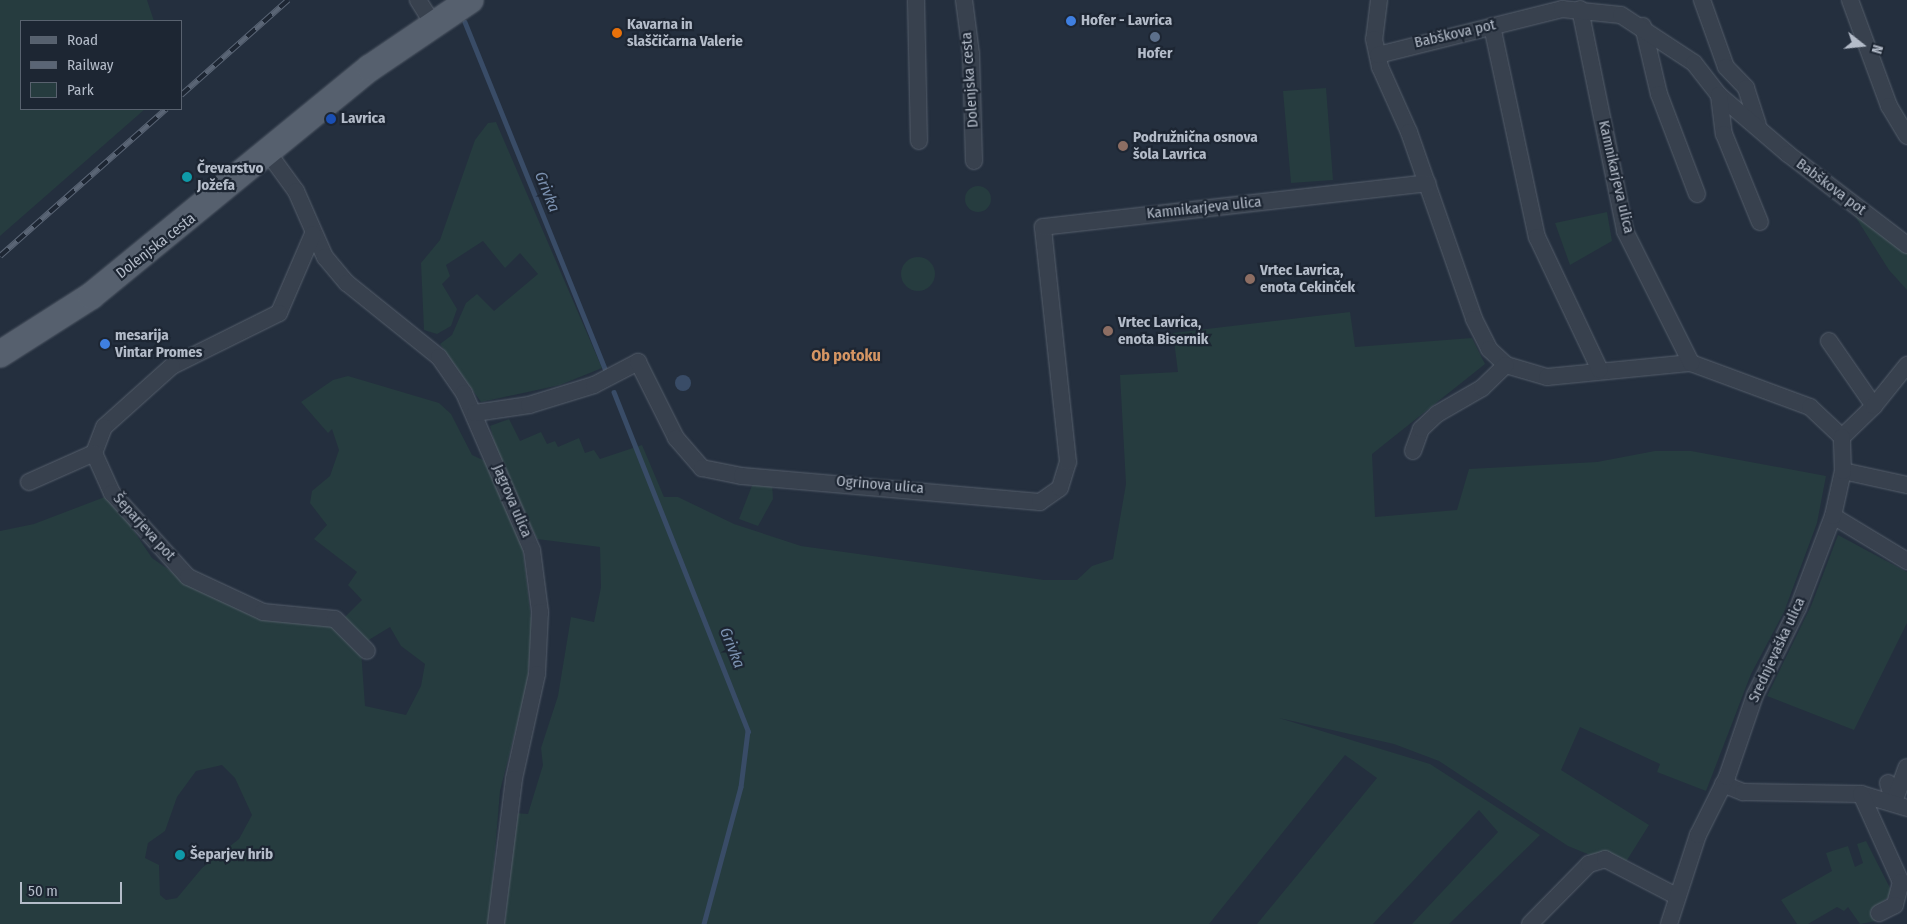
<!DOCTYPE html>
<meta charset="utf-8">
<style>
body{margin:0}
#map{position:relative;width:1907px;height:924px;overflow:hidden;background:#242f3e;font-family:"Fira Sans Condensed",sans-serif}
div>[style]{position:absolute}
.green>*{inset:0;background:#263c3f}
.round{border-radius:50%}
.water>*{inset:0;background:#394c67}
.stream>*{height:4.5px;margin:-2.25px;padding:0 2.25px;transform-origin:2.25px;border-radius:2.25px;background:#394c67}
.roads{filter:drop-shadow(0 0 1px #565f6c) drop-shadow(0 0 1px #565f6c)}
.street>*{height:16px;margin:-8px;padding:0 8px;transform-origin:8px;border-radius:8px;background:#38414e}
.primary>*{height:26px;margin:-13px;padding:0 13px;transform-origin:13px;border-radius:13px;background:#56606e}
.rail>*{height:5.5px;margin-top:-2.75px;transform-origin:0;background:repeating-linear-gradient(90deg,#1d2633 0 11px,#5a6575 0 22px);box-sizing:border-box;border-block:1px solid #5a6575}
.dots>*{width:14px;height:14px;translate:-50% -50%;box-sizing:border-box;border:2px solid #1d2633;border-radius:50%}
span{translate:-50% -50%;white-space:nowrap;text-align:center;line-height:1.15;-webkit-text-stroke:4.5px #1d2633;paint-order:stroke}
.poi-label{font-size:15px;color:#b4bcc9;font-weight:700}
.left{translate:0 -50%;text-align:left}
.street-label{font-size:15px;color:#b4bcc9}
.water-label{font-size:16px;color:#7c92b1;font-style:italic}
.neighbourhood-label{font-size:16px;color:#d59563;font-weight:700}
.legend{position:absolute;left:20px;top:20px;width:162px;height:90px;box-sizing:border-box;background:#1d2633;border:1px solid #59626f;margin:0;padding:6px 9px;list-style:none;font-size:15px;color:#b4bcc9}
.legend li{display:flex;align-items:center;gap:10px;height:25px}
.legend b{width:25px;border:1px solid #59626f}
.north{position:absolute;left:1837px;top:20px;width:50px;height:50px;-webkit-text-stroke:4px #1d2633;paint-order:stroke;rotate:106deg;font-size:14px;font-weight:700;line-height:20px;text-align:center;color:#b4bcc9}
.north::after{content:'';display:block;margin:auto;width:18px;height:22px;background:#b4bcc9;clip-path:polygon(50% 0,100% 100%,50% 72%,0 100%)}
.scale{position:absolute;left:20px;top:882px;width:102px;height:22px;box-sizing:border-box;border:2px solid #b4bcc9;border-top:0;padding-left:6px;font-size:15px;line-height:18px;white-space:nowrap;color:#b4bcc9;-webkit-text-stroke:4px #1d2633;paint-order:stroke}
</style>
<div id="map">
<div class="green">
<i style="clip-path:polygon(0 0,147px 0,154px 21px,21px 21px,21px 109px,145px 109px,0 236px)"></i>
<i style="clip-path:polygon(1326px 88px,1333px 180px,1291px 183px,1283px 91px)"></i>
<i style="clip-path:polygon(496px 122px,602px 368px,560px 385px,481px 402px,440px 344px,452px 335px,466px 303px,477px 294px,494px 311px,538px 274px,520px 253px,505px 268px,483px 241px,446px 265px,450px 276px,442px 284px,457px 309px,451px 326px,437px 334px,424px 330px,421px 263px,440px 240px,475px 140px,488px 123px)"></i>
<i class="round" style="left:965px;top:186px;width:26px;height:26px"></i>
<i style="clip-path:polygon(1607px 212px,1612px 241px,1570px 265px,1555px 223px)"></i>
<i style="clip-path:polygon(1853px 213px,1907px 253px,1907px 290px,1889px 270px)"></i>
<i class="round" style="left:901px;top:257px;width:34px;height:34px"></i>
<i style="clip-path:polygon(1350px 312px,1355px 347px,1472px 338px,1485px 364px,1372px 454px,1375px 517px,1457px 510px,1469px 469px,1597px 462px,1655px 451px,1691px 451px,1826px 476px,1817px 523px,1784px 612px,1751px 674px,1706px 791px,1657px 772px,1660px 764px,1580px 727px,1561px 770px,1649px 825px,1622px 868px,1568px 846px,1439px 761px,1394px 744px,1279px 718px,1430px 764px,1540px 835px,1449px 924px,1412px 924px,1498px 832px,1479px 810px,1373px 924px,1257px 924px,1377px 778px,1345px 755px,1209px 924px,505px 924px,515px 813px,528px 814px,543px 765px,541px 748px,558px 696px,571px 617px,594px 622px,601px 587px,600px 547px,537px 539px,498px 456px,490px 426px,509px 419px,520px 441px,541px 432px,547px 444px,555px 441px,558px 447px,579px 438px,585px 453px,594px 450px,600px 459px,642px 445px,664px 497px,678px 497px,734px 524px,801px 546px,1044px 580px,1077px 580px,1092px 566px,1113px 559px,1126px 484px,1120px 375px,1178px 372px,1173px 333px)"></i>
<i style="clip-path:polygon(evenodd,348px 376px,439px 403px,451px 414px,472px 455px,485px 461px,522px 544px,532px 626px,527px 685px,500px 791px,489px 924px,0 924px,0 531px,34px 524px,110px 495px,152px 558px,175px 574px,211px 594px,316px 620px,337px 629px,361px 650px,365px 706px,406px 715px,421px 686px,425px 664px,401px 646px,390px 627px,367px 641px,343px 619px,362px 600px,348px 585px,357px 572px,314px 539px,327px 525px,310px 503px,312px 491px,330px 476px,339px 450px,332px 429px,328px 433px,301px 402px,333px 380px,348px 376px,222px 765px,235px 778px,252px 815px,239px 839px,202px 868px,177px 898px,166px 900px,160px 895px,159px 865px,145px 858px,148px 843px,165px 831px,177px 797px,196px 771px,222px 765px)"></i>
<i style="clip-path:polygon(753px 483px,772px 483px,773px 499px,758px 526px,739px 519px)"></i>
<i style="clip-path:polygon(1838px 535px,1907px 572px,1907px 623px,1854px 730px,1767px 696px,1811px 606px)"></i>
<i style="clip-path:polygon(1866px 841px,1891px 890px,1890px 896px,1870px 911px,1876px 921px,1860px 924px,1848px 907px,1844px 911px,1837px 907px,1808px 924px,1797px 924px,1781px 900px,1832px 871px,1826px 853px,1848px 846px,1855px 867px,1863px 863px,1857px 844px)"></i>
</div>
<div class="water">
<i class="round" style="left:675px;top:375px;width:16px;height:16px"></i>
</div>
<div class="stream">
<i style="left:465px;top:22px;width:376px;rotate:68deg"></i>
<i style="left:614px;top:392px;width:365px;rotate:68.4deg"></i>
<i style="left:748px;top:731px;width:56px;rotate:97.1deg"></i>
<i style="left:741px;top:787px;width:142px;rotate:105.1deg"></i>
</div>
<div class="roads">
<div class="street">
<i style="left:418px;top:0;width:26px;rotate:58deg"></i>
<i style="left:916px;top:0;width:141px;rotate:88.8deg"></i>
<i style="left:964px;top:0;width:54px;rotate:82.6deg"></i>
<i style="left:971px;top:54px;width:107px;rotate:88.4deg"></i>
<i style="left:1379px;top:0;width:39px;rotate:97deg"></i>
<i style="left:1374px;top:39px;width:29px;rotate:78deg"></i>
<i style="left:1380px;top:67px;width:71px;rotate:66deg"></i>
<i style="left:1409px;top:132px;width:198px;rotate:70.8deg"></i>
<i style="left:1474px;top:319px;width:34px;rotate:63deg"></i>
<i style="left:1489px;top:349px;width:23px;rotate:43deg"></i>
<i style="left:1506px;top:365px;width:43px;rotate:16.3deg"></i>
<i style="left:1547px;top:377px;width:145px;rotate:-5.6deg"></i>
<i style="left:1691px;top:363px;width:127px;rotate:20.3deg"></i>
<i style="left:1810px;top:407px;width:44px;rotate:43.2deg"></i>
<i style="left:1702px;top:0;width:71px;rotate:70.3deg"></i>
<i style="left:1726px;top:67px;width:29px;rotate:46deg"></i>
<i style="left:1746px;top:88px;width:38px;rotate:72deg"></i>
<i style="left:1850px;top:0;width:113px;rotate:69.8deg"></i>
<i style="left:1889px;top:106px;width:35px;rotate:59deg"></i>
<i style="left:1580px;top:9px;width:227px;rotate:78.5deg"></i>
<i style="left:1625px;top:231px;width:148px;rotate:63.4deg"></i>
<i style="left:1492px;top:26px;width:216px;rotate:78deg"></i>
<i style="left:1537px;top:237px;width:147px;rotate:64.7deg"></i>
<i style="left:1643px;top:26px;width:70px;rotate:76.8deg"></i>
<i style="left:1659px;top:94px;width:107px;rotate:69.2deg"></i>
<i style="left:1378px;top:55px;width:190px;rotate:-14deg"></i>
<i style="left:1562px;top:9px;width:59px;rotate:5.8deg"></i>
<i style="left:1621px;top:15px;width:87px;rotate:33.3deg"></i>
<i style="left:1694px;top:63px;width:41px;rotate:52deg"></i>
<i style="left:1719px;top:95px;width:91px;rotate:40.5deg"></i>
<i style="left:1788px;top:154px;width:150px;rotate:37.4deg"></i>
<i style="left:1719px;top:95px;width:39px;rotate:83deg"></i>
<i style="left:1724px;top:134px;width:95px;rotate:67.8deg"></i>
<i style="left:269px;top:154px;width:46px;rotate:53.9deg"></i>
<i style="left:296px;top:191px;width:72px;rotate:66.3deg"></i>
<i style="left:325px;top:257px;width:34px;rotate:50deg"></i>
<i style="left:347px;top:283px;width:118px;rotate:38.8deg"></i>
<i style="left:439px;top:357px;width:44px;rotate:55.2deg"></i>
<i style="left:464px;top:393px;width:171px;rotate:66.6deg"></i>
<i style="left:532px;top:550px;width:63px;rotate:82.6deg"></i>
<i style="left:540px;top:612px;width:62px;rotate:92.8deg"></i>
<i style="left:537px;top:674px;width:107px;rotate:102.4deg"></i>
<i style="left:514px;top:779px;width:146px;rotate:97.1deg"></i>
<i style="left:313px;top:234px;width:86px;rotate:113.3deg"></i>
<i style="left:279px;top:313px;width:119px;rotate:153.6deg"></i>
<i style="left:172px;top:366px;width:91px;rotate:138.1deg"></i>
<i style="left:104px;top:427px;width:28px;rotate:111deg"></i>
<i style="left:94px;top:453px;width:44px;rotate:65.8deg"></i>
<i style="left:112px;top:493px;width:113px;rotate:47.9deg"></i>
<i style="left:188px;top:577px;width:83px;rotate:25deg"></i>
<i style="left:263px;top:612px;width:72px;rotate:5.6deg"></i>
<i style="left:335px;top:619px;width:45px;rotate:45deg"></i>
<i style="left:1829px;top:341px;width:79px;rotate:55.3deg"></i>
<i style="left:475px;top:413px;width:55px;rotate:-8.4deg"></i>
<i style="left:529px;top:405px;width:68px;rotate:-17.1deg"></i>
<i style="left:594px;top:385px;width:50px;rotate:-27.6deg"></i>
<i style="left:638px;top:362px;width:85px;rotate:63.4deg"></i>
<i style="left:676px;top:438px;width:40px;rotate:49deg"></i>
<i style="left:702px;top:468px;width:41px;rotate:11.3deg"></i>
<i style="left:742px;top:476px;width:299px;rotate:5deg"></i>
<i style="left:1040px;top:502px;width:24px;rotate:-35deg"></i>
<i style="left:1060px;top:488px;width:27px;rotate:-73deg"></i>
<i style="left:1068px;top:462px;width:236px;rotate:-96.1deg"></i>
<i style="left:1043px;top:227px;width:387px;rotate:-6.5deg"></i>
<i style="left:1842px;top:437px;width:45px;rotate:-44.1deg"></i>
<i style="left:1874px;top:406px;width:53px;rotate:-51.2deg"></i>
<i style="left:1413px;top:451px;width:23px;rotate:-70deg"></i>
<i style="left:1421px;top:429px;width:22px;rotate:-43deg"></i>
<i style="left:1437px;top:414px;width:52px;rotate:-30deg"></i>
<i style="left:1482px;top:388px;width:33px;rotate:-44deg"></i>
<i style="left:1843px;top:471px;width:66px;rotate:12.3deg"></i>
<i style="left:29px;top:482px;width:71px;rotate:-24deg"></i>
<i style="left:1833px;top:516px;width:87px;rotate:31.3deg"></i>
<i style="left:1888px;top:783px;width:20px;rotate:72deg"></i>
<i style="left:1894px;top:802px;width:37px;rotate:-70deg"></i>
<i style="left:1723px;top:784px;width:22px;rotate:22deg"></i>
<i style="left:1743px;top:792px;width:118px;rotate:1deg"></i>
<i style="left:1861px;top:794px;width:48px;rotate:16.9deg"></i>
<i style="left:1861px;top:794px;width:97px;rotate:65.6deg"></i>
<i style="left:1901px;top:882px;width:24px;rotate:105deg"></i>
<i style="left:1895px;top:905px;width:18px;rotate:153deg"></i>
<i style="left:1530px;top:924px;width:84px;rotate:-45.5deg"></i>
<i style="left:1589px;top:864px;width:17px;rotate:-17deg"></i>
<i style="left:1605px;top:859px;width:80px;rotate:27.5deg"></i>
<i style="left:1669px;top:924px;width:94px;rotate:-72deg"></i>
<i style="left:1698px;top:835px;width:65px;rotate:-63.4deg"></i>
<i style="left:1727px;top:777px;width:87px;rotate:-71.1deg"></i>
<i style="left:1755px;top:695px;width:97px;rotate:-63.7deg"></i>
<i style="left:1798px;top:608px;width:98px;rotate:-69.2deg"></i>
<i style="left:1833px;top:516px;width:46px;rotate:-77.5deg"></i>
<i style="left:1843px;top:471px;width:34px;rotate:-92deg"></i>
</div>
<div class="primary">
<i style="left:0;top:354px;width:108px;rotate:-32.5deg"></i>
<i style="left:91px;top:296px;width:360px;rotate:-39.3deg"></i>
<i style="left:370px;top:68px;width:121px;rotate:-34.2deg"></i>
</div>
</div>
<div class="rail">
<i style="left:181px;top:95px;width:143px;rotate:-41.6deg"></i>
<i style="left:0;top:256px;width:222px;rotate:-41.5deg"></i>
</div>
<div class="dots">
<i style="left:1071px;top:21px;background:#3f7fe0"></i>
<i style="left:617px;top:33px;background:#e8710a"></i>
<i style="left:1155px;top:37px;background:#5c6f8a"></i>
<i style="left:331px;top:119px;background:#1a4fb4"></i>
<i style="left:1123px;top:146px;background:#8d6e63"></i>
<i style="left:187px;top:177px;background:#0f9aa8"></i>
<i style="left:1250px;top:279px;background:#8d6e63"></i>
<i style="left:1108px;top:331px;background:#8d6e63"></i>
<i style="left:105px;top:344px;background:#3f7fe0"></i>
<i style="left:180px;top:855px;background:#0f9aa8"></i>
</div>
<div class="poi-label">
<span class="left" style="left:1081px;top:21px">Hofer - Lavrica</span>
<span class="left" style="left:627px;top:33px">Kavarna in<br>slaščičarna Valerie</span>
<span style="left:1155px;top:54px">Hofer</span>
<span class="left" style="left:341px;top:119px">Lavrica</span>
<span class="left" style="left:1133px;top:146px">Podružnična osnova<br>šola Lavrica</span>
<span class="left" style="left:197px;top:177px">Črevarstvo<br>Jožefa</span>
<span class="left" style="left:1260px;top:279px">Vrtec Lavrica,<br>enota Cekinček</span>
<span class="left" style="left:1118px;top:331px">Vrtec Lavrica,<br>enota Bisernik</span>
<span class="left" style="left:115px;top:344px">mesarija<br>Vintar Promes</span>
<span class="left" style="left:190px;top:855px">Šeparjev hrib</span>
</div>
<div class="street-label">
<span style="left:1455px;top:34px;rotate:-13deg">Babškova pot</span>
<span style="left:970px;top:80px;rotate:-94deg">Dolenjska cesta</span>
<span style="left:1616px;top:177px;rotate:77deg">Kamnikarjeva ulica</span>
<span style="left:1831px;top:187px;rotate:37deg">Babškova pot</span>
<span style="left:1204px;top:208px;rotate:-6deg">Kamnikarjeva ulica</span>
<span style="left:156px;top:246px;rotate:-38deg">Dolenjska cesta</span>
<span style="left:880px;top:485px;rotate:5deg">Ogrinova ulica</span>
<span style="left:512px;top:501px;rotate:67deg">Jagrova ulica</span>
<span style="left:144px;top:527px;rotate:48deg">Šeparjeva pot</span>
<span style="left:1777px;top:650px;rotate:-65deg">Srednjevaška ulica</span>
</div>
<div class="water-label">
<span style="left:547px;top:192px;rotate:68deg">Grivka</span>
<span style="left:732px;top:648px;rotate:68deg">Grivka</span>
</div>
<div class="neighbourhood-label">
<span style="left:846px;top:356px">Ob potoku</span>
</div>
<ul class="legend">
<li><b style="height:6px;background:#56606e"></b>Road</li>
<li><b style="height:6px;background:#5a6575"></b>Railway</li>
<li><b style="height:14px;background:#263c3f"></b>Park</li>
</ul>
<div class="north">N</div>
<div class="scale">50 m</div>
</div>
